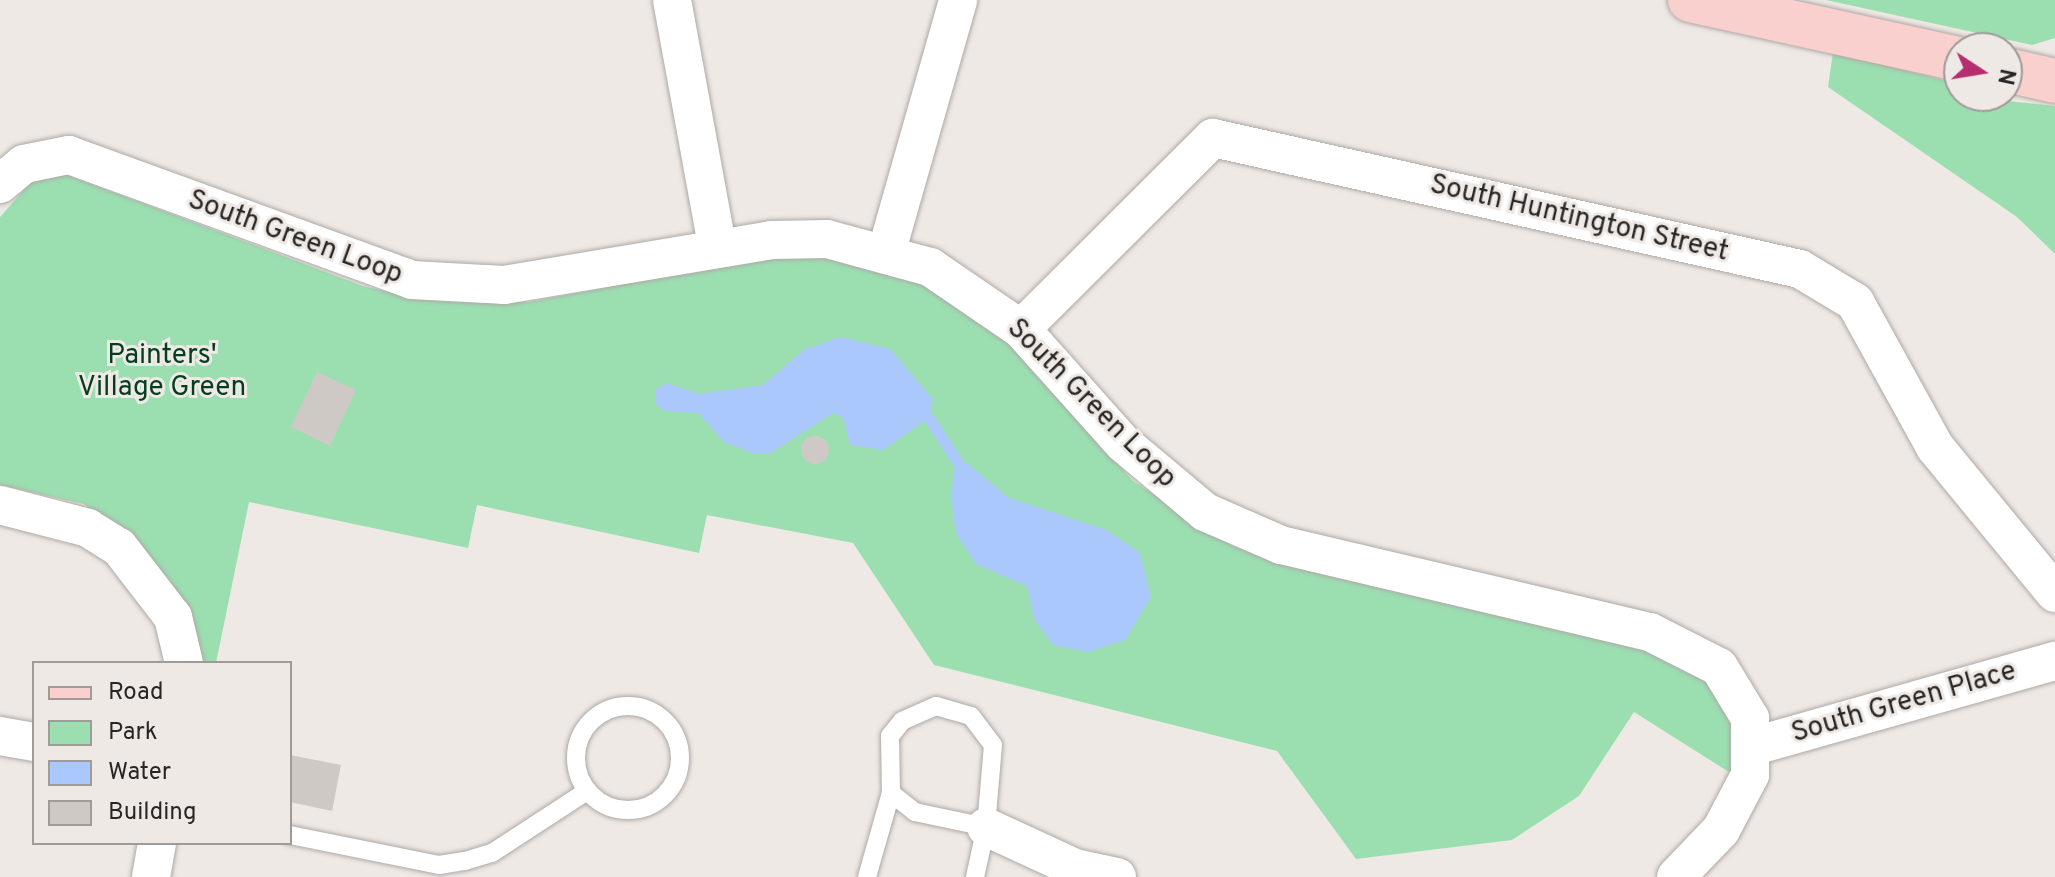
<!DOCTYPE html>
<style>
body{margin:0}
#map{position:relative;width:2055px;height:877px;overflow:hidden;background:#efe9e5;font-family:Overpass,sans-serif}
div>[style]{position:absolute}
.green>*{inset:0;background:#9bdfb1}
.water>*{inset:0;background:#abc8fd}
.stream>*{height:11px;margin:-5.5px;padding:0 5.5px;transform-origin:5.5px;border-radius:5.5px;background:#abc8fd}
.building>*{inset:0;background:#cfc9c6}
.round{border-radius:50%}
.roads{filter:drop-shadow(0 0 2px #aea9a5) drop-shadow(0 0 2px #aea9a5)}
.lane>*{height:18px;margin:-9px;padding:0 9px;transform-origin:9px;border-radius:9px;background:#fff}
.lane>.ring{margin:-9px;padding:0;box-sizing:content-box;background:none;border:18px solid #fff;border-radius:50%}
.street>*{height:38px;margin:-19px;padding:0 19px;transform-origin:19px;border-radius:19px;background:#fff}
.secondary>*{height:44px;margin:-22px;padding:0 22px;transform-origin:22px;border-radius:22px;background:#f9d0cd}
span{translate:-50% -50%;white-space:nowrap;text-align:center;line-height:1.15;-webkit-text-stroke:6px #efe9e5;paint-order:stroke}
.street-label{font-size:28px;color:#282624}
.park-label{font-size:28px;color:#033e20}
.legend{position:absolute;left:32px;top:661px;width:260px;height:184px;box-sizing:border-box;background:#efe9e5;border:2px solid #9f9b98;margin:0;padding:10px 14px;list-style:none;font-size:24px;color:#282624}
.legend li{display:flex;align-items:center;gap:16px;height:40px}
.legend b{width:40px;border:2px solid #9f9b98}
.north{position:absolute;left:1943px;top:32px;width:80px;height:80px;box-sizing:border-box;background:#efe9e5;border:2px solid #9f9b98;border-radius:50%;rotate:102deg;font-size:22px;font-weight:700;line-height:32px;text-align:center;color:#282624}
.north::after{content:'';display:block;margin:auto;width:28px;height:36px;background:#b52e70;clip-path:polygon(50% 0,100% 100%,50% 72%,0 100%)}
</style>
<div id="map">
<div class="green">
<i style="clip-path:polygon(1826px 0,2055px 0,2055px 38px,2032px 45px)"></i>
<i style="clip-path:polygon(1833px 52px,1959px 84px,1959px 96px,2055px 106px,2055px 254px,2017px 217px,1828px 87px)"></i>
<i style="clip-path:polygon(57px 171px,363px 286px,418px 299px,529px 302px,779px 255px,827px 254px,929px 285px,1009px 343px,1133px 481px,1233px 546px,1284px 564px,1640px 647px,1697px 673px,1721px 698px,1732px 724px,1732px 774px,1634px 712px,1579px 796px,1512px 840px,1356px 859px,1277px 751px,934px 665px,853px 543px,707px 515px,699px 553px,477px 505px,468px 548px,249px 502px,216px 663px,203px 663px,183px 602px,147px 552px,84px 504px,0 485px,0 217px,36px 176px)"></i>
</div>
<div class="water">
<i style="clip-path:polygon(841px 337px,890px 349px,933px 399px,929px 418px,883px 450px,850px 445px,843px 418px,833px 413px,771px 453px,755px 454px,724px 442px,698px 413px,664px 411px,655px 402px,656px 389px,667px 383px,699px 394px,763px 385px,805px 349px)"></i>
<i style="clip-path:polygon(967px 463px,1009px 498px,1107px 530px,1140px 553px,1151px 597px,1125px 640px,1088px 652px,1053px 645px,1034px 619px,1027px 586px,976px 564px,956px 533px,951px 497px,954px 471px)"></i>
</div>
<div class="stream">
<i style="left:929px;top:418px;width:57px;rotate:57.1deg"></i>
</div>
<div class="building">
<i style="clip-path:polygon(317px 372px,356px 390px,330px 446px,291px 427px)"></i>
<i class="round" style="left:801px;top:436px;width:28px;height:28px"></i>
<i style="clip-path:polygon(290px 755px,341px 765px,332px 811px,290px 802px)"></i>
</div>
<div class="roads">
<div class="lane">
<i style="left:936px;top:706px;width:36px;rotate:16deg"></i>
<i style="left:971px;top:716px;width:36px;rotate:53deg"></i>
<i style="left:993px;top:745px;width:82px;rotate:94.9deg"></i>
<i style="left:986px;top:827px;width:73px;rotate:-168.1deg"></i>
<i style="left:915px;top:812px;width:31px;rotate:-142deg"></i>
<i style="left:891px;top:793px;width:57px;rotate:-91deg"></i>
<i style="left:890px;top:736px;width:19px;rotate:-51deg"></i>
<i style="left:902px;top:721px;width:37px;rotate:-24deg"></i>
<i class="ring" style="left:576px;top:706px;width:86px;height:86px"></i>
<i style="left:290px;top:835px;width:152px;rotate:11.4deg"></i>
<i style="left:439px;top:865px;width:26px;rotate:-9deg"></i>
<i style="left:465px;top:861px;width:28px;rotate:-17deg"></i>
<i style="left:492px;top:853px;width:113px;rotate:-33.1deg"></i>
<i style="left:867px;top:877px;width:87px;rotate:-74.1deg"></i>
<i style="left:975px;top:877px;width:51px;rotate:-77.6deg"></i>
</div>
<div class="street">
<i style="left:672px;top:0;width:249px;rotate:79.6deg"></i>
<i style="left:0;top:184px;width:31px;rotate:-40deg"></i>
<i style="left:24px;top:164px;width:46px;rotate:-11.3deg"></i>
<i style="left:69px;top:155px;width:365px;rotate:20deg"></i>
<i style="left:412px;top:280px;width:92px;rotate:3.1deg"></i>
<i style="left:504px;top:285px;width:272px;rotate:-9.5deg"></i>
<i style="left:772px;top:240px;width:55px;rotate:-1deg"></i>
<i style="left:827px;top:239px;width:107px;rotate:15.2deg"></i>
<i style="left:930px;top:267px;width:110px;rotate:34.3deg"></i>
<i style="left:1021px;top:329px;width:154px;rotate:48.2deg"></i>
<i style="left:1124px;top:444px;width:106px;rotate:40deg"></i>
<i style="left:1205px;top:512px;width:83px;rotate:23.5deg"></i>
<i style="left:1281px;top:545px;width:379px;rotate:13.3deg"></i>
<i style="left:1650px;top:632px;width:77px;rotate:26.9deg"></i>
<i style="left:1719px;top:667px;width:60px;rotate:58.7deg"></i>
<i style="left:1750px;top:718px;width:57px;rotate:90deg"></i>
<i style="left:1750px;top:775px;width:62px;rotate:117.8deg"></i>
<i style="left:1721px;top:830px;width:65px;rotate:133.8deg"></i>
<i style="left:887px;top:250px;width:260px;rotate:-74.1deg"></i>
<i style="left:1021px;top:329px;width:271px;rotate:-44.9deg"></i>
<i style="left:1213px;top:138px;width:601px;rotate:12.58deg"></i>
<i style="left:1800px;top:269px;width:64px;rotate:31deg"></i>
<i style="left:1855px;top:302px;width:166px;rotate:61.1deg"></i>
<i style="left:1935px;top:447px;width:189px;rotate:50.6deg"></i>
<i style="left:0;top:505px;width:91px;rotate:14.6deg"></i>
<i style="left:88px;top:528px;width:36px;rotate:32deg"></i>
<i style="left:119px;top:547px;width:88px;rotate:52.4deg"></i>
<i style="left:173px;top:617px;width:47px;rotate:76.6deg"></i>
<i style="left:0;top:736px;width:35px;rotate:10deg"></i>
<i style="left:1754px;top:746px;width:313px;rotate:-15.8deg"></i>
<i style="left:986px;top:827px;width:98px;rotate:24.7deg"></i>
<i style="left:1075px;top:868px;width:43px;rotate:12.1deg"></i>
<i style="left:151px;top:877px;width:35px;rotate:-80deg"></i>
</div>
<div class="secondary">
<i style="left:1690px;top:0;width:275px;rotate:12.4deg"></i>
<i style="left:2007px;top:70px;width:49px;rotate:12.9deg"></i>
</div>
</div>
<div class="street-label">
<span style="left:1579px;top:219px;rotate:13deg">South Huntington Street</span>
<span style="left:295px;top:238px;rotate:20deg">South Green Loop</span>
<span style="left:1091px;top:404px;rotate:45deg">South Green Loop</span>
<span style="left:1904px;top:703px;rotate:-16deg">South Green Place</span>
</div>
<div class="park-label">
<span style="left:162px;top:372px">Painters'<br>Village Green</span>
</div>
<ul class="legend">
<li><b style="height:10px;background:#f9d0cd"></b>Road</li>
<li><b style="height:22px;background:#9bdfb1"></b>Park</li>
<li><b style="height:22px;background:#abc8fd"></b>Water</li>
<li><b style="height:22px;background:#cfc9c6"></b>Building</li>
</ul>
<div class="north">N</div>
</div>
